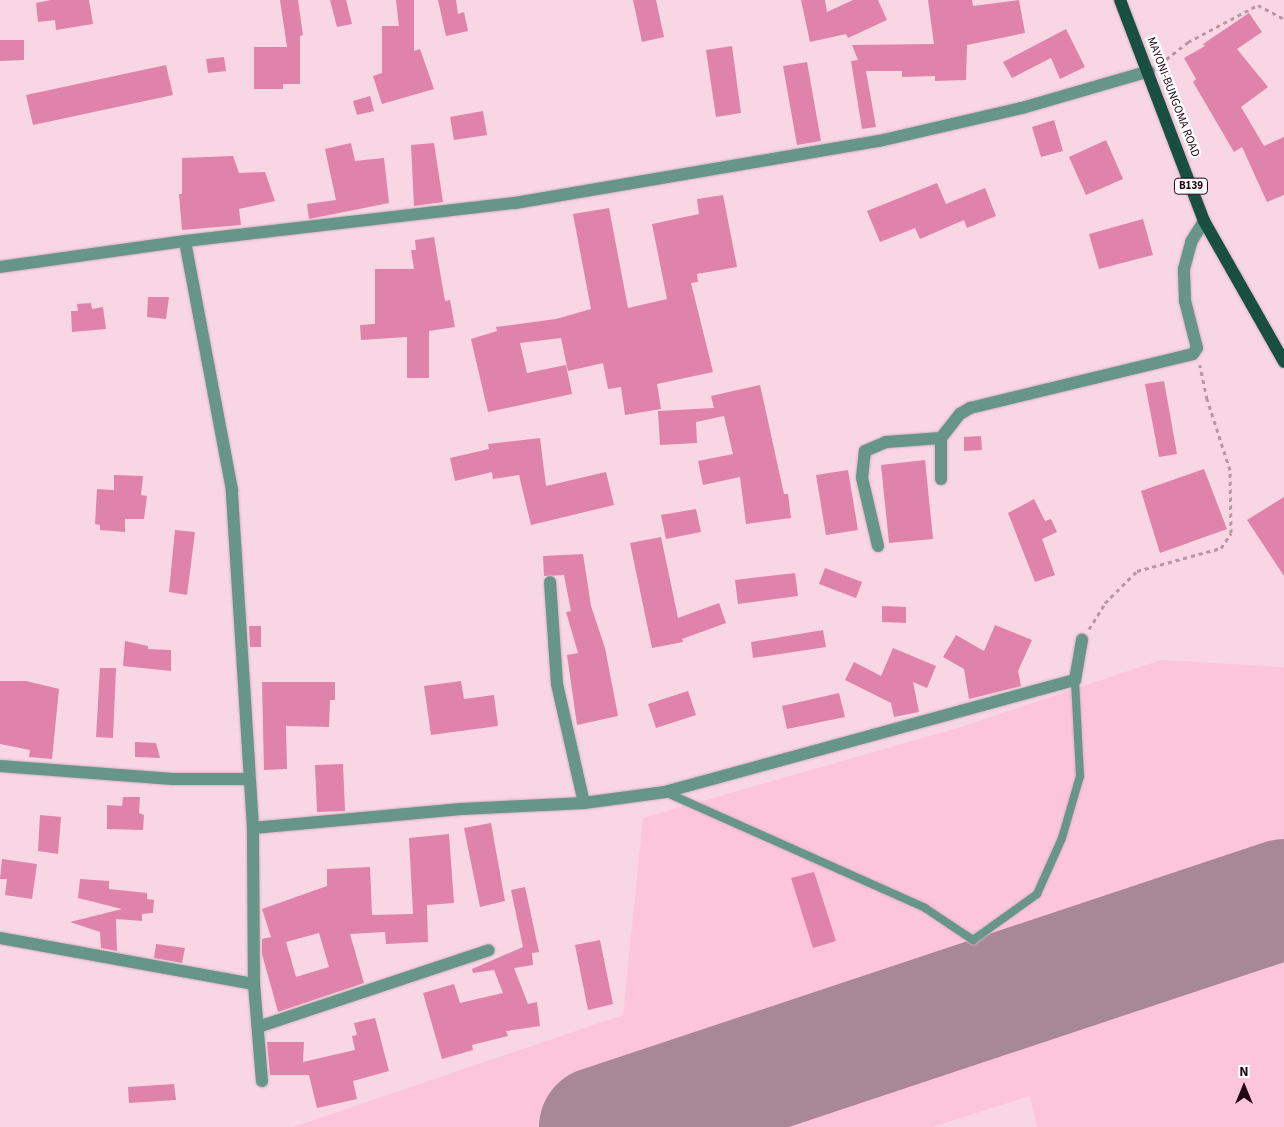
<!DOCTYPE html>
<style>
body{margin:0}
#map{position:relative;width:1284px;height:1127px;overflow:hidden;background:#f9d6e3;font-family:"Source Sans 3",sans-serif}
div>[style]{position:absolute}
.built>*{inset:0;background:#fdc5db}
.runway>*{height:120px;margin:-60px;padding:0 60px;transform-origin:60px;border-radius:60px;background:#a98896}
.building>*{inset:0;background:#df83ab}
.path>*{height:3px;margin-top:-1.5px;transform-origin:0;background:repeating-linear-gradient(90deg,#b897a4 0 4px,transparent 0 8px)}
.roads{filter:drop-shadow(0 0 1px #d2b1be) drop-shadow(0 0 1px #d2b1be)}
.service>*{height:8px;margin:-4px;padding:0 4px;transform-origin:4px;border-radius:4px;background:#679587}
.minor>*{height:12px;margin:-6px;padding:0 6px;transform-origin:6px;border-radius:6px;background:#679587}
.primary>*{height:12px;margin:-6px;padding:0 6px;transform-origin:6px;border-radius:6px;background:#184f41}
span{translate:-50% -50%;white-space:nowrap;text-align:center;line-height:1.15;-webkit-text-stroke:4.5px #fff;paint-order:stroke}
.shield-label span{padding:1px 4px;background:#fff;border:1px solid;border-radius:4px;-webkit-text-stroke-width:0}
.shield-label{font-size:11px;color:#220613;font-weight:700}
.street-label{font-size:12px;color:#220613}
.north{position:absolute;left:1219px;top:1062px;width:50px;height:50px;-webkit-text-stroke:4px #fff;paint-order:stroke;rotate:0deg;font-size:14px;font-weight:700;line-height:20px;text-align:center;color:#220613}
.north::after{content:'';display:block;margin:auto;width:18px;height:22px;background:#220613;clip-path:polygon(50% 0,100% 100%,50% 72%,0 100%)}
</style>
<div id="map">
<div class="built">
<i style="clip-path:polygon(1161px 660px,1284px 667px,1284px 1127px,1037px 1127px,1030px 1096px,932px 1127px,293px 1127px,623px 1015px,643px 818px,964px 726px)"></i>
</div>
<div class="runway">
<i style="left:599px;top:1127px;width:722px;rotate:-18.41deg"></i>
</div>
<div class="building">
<i style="clip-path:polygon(51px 0,89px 0,93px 24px,56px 30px,55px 20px,38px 22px,36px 3px)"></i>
<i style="clip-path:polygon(280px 0,298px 0,303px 35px,300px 36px,300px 84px,283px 84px,283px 89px,254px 89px,254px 47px,287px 47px)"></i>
<i style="clip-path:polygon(330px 0,346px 0,352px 24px,337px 27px)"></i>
<i style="clip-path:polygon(396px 0,414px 0,414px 51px,420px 49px,434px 89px,382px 104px,373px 76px,382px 73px,382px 26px,399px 26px)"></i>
<i style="clip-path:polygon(438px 0,456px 0,458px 14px,464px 12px,468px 31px,446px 36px)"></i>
<i style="clip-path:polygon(633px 0,656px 0,664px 37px,642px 42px)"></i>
<i style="clip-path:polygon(801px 0,825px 0,827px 12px,853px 0,878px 0,887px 20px,848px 38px,846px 34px,810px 42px)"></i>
<i style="clip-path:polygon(928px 0,972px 0,973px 6px,1019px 0,1025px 33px,967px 45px,966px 80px,935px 81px,935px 76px,902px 77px,902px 71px,866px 71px,876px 127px,862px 129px,851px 61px,858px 60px,852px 45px,934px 44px)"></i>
<i style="clip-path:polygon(1249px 13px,1262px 32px,1237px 49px,1268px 87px,1241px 107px,1264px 146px,1284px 137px,1284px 195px,1267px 202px,1242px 147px,1234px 152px,1193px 82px,1196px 79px,1184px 58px,1205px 46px,1203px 44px)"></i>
<i style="clip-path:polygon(1066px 29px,1085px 67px,1060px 79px,1051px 58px,1012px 78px,1003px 62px)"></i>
<i style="clip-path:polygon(0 40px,24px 40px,24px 60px,0 61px)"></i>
<i style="clip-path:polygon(732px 46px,741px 113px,716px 117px,706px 50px)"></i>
<i style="clip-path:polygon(224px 57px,226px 71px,208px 73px,206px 59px)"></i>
<i style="clip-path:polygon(807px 62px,821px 141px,797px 145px,783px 66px)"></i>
<i style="clip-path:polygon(166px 65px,173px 95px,33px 125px,26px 95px)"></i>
<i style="clip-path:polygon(370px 96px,374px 111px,357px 115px,353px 101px)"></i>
<i style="clip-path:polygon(483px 111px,487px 135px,454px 140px,450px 117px)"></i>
<i style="clip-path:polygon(1054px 120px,1063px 151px,1041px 157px,1032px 127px)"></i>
<i style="clip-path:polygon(1106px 140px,1123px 179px,1086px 195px,1069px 157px)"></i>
<i style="clip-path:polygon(351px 143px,355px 161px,384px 158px,389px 203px,309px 219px,307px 204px,336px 200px,325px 149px)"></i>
<i style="clip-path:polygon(434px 143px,443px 202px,414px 206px,411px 145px)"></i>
<i style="clip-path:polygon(233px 156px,239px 173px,265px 172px,275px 201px,239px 209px,241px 225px,182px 230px,179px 194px,182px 194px,182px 158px)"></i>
<i style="clip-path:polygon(937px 183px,946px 204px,985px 188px,996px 216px,967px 228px,964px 220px,920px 239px,915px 228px,880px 242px,867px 211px)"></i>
<i style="clip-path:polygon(723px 195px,737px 267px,697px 274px,698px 282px,691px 283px,713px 372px,657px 384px,661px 409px,625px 415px,621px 387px,608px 389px,603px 363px,568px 371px,561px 338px,520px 343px,527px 373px,566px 365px,572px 394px,488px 412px,471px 339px,497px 331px,496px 327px,556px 319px,591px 309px,573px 214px,609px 208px,628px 308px,667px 299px,652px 224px,699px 214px,697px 199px)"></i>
<i style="clip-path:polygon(1143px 219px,1153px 255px,1099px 269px,1089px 234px)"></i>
<i style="clip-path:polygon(434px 237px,445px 301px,450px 300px,455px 327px,429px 331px,429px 378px,407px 378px,407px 337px,361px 340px,360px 325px,375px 324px,375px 269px,414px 269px,411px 250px,416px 250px,415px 240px)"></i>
<i style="clip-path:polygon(148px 297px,169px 297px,166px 319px,147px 317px)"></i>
<i style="clip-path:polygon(91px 303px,92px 309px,103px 307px,106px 329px,72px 332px,71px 311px,78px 311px,77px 304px)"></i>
<i style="clip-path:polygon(1164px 381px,1177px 454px,1159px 457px,1145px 384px)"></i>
<i style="clip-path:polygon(760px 385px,784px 494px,788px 494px,791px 518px,746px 524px,740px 477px,703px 485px,698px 461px,733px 454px,724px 416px,696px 422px,697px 443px,660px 445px,658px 411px,714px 408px,711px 396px)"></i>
<i style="clip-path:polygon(981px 436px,982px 450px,964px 451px,964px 437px)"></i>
<i style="clip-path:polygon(540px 438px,546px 486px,606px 472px,614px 505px,531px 525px,519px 475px,493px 479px,492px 472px,455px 481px,450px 458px,489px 449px,488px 444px)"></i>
<i style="clip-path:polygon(925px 460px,933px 539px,889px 543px,881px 465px)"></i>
<i style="clip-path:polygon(1204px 469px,1227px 529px,1160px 553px,1141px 491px)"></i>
<i style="clip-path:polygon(848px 470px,858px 530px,826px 535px,816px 475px)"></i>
<i style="clip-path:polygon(114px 475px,143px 476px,141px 495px,147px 496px,144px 519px,125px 519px,125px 532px,100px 530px,100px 525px,95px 524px,97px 489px,114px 490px)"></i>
<i style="clip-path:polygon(1284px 497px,1284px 576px,1247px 520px)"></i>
<i style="clip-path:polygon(1034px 499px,1045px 521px,1051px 519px,1057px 532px,1042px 539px,1055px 575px,1035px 582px,1008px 513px)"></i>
<i style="clip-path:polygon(696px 509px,701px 532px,666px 539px,661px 515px)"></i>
<i style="clip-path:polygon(175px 530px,195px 532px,187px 595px,169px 592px)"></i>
<i style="clip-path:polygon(661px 537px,678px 618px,719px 603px,726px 623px,682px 639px,683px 642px,652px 648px,630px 543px)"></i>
<i style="clip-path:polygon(583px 554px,591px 606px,605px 648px,618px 716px,577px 725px,567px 655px,578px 653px,566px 612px,571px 611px,564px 575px,544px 576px,543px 556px)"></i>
<i style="clip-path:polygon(825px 568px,862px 582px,856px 598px,819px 584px)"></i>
<i style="clip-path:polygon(795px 573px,798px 596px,738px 604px,735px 580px)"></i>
<i style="clip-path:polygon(882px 606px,906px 607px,906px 623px,882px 622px)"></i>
<i style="clip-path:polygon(995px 625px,1032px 640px,1018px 671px,1021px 686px,969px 699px,964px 669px,943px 657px,956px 635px,984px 651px)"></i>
<i style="clip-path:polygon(249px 626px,261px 626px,261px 647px,250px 647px)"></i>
<i style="clip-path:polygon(823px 630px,826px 647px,753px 658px,751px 642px)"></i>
<i style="clip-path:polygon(125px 641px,148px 646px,148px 649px,171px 650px,171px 671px,123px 666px)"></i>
<i style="clip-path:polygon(893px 648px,936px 666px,927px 688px,913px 682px,919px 712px,894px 717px,891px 703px,845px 680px,854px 662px,881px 676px)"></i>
<i style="clip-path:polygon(100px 668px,116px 668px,113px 738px,96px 737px)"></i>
<i style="clip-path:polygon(0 681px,26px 681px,59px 689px,52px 759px,29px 757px,30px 750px,0 744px)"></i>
<i style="clip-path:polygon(461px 681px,464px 699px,494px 695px,498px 726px,431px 735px,424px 686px)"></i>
<i style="clip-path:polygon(262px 682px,335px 682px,335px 700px,330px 700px,329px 727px,286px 726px,287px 769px,264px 770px)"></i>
<i style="clip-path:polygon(688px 691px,696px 715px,656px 728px,648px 704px)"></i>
<i style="clip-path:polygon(839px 693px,845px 717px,787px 729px,782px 706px)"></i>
<i style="clip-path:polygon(135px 742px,156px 743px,160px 758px,135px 757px)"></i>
<i style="clip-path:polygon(343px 764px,345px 811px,317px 812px,315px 765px)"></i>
<i style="clip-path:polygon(123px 797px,140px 797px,139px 813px,144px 815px,143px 830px,107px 829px,107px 805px,122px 806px)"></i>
<i style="clip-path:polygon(40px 815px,61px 817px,58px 854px,38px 851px)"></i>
<i style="clip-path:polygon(491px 823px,505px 901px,480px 907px,464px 828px)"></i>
<i style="clip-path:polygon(evenodd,449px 834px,454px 903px,427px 905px,428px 942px,386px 944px,385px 932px,350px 934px,364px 983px,278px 1012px,262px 954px,262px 939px,271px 937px,262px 909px,327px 886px,327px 869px,370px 867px,372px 915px,413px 914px,409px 838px,449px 834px,319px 933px,329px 967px,296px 977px,286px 942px,319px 933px)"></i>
<i style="clip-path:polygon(2px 859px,37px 864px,32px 899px,5px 895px,7px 879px,0 879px)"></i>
<i style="clip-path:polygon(814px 872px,836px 941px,813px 948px,791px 878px)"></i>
<i style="clip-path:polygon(80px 879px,109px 881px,109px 889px,147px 893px,147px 899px,154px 900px,153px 913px,142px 914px,142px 921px,116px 919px,117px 951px,101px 948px,100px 932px,70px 922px,122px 909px,78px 898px)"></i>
<i style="clip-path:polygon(525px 887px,539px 952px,532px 953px,533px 965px,514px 968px,528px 1004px,537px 1002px,540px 1026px,506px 1031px,508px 1036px,472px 1045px,473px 1050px,442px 1059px,423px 993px,454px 984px,460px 1003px,503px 993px,494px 970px,473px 973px,472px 969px,523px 947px,511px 890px)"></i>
<i style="clip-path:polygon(600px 940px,613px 1004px,588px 1010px,575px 945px)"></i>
<i style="clip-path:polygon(156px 944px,185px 948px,182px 963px,154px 958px)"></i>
<i style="clip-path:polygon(375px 1018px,389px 1071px,353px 1081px,357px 1099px,317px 1108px,309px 1075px,270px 1075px,267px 1042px,304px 1042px,303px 1062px,355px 1050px,352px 1036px,357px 1035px,354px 1023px)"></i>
<i style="clip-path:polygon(174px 1084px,176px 1100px,129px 1103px,128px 1087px)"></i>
</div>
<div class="path">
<i style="left:1160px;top:64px;width:36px;rotate:-38deg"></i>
<i style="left:1188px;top:42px;width:79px;rotate:-27.9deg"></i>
<i style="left:1258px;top:5px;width:30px;rotate:28deg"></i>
<i style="left:1089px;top:629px;width:31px;rotate:-58deg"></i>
<i style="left:1105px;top:603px;width:45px;rotate:-45deg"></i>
<i style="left:1137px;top:571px;width:87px;rotate:-15.3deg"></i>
<i style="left:1221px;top:548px;width:18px;rotate:-56deg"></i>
<i style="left:1231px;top:533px;width:63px;rotate:-90.9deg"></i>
<i style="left:1230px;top:470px;width:75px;rotate:-107.9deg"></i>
<i style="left:1207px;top:399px;width:35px;rotate:-102deg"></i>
</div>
<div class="roads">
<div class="service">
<i style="left:665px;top:792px;width:285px;rotate:24deg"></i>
<i style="left:925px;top:908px;width:58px;rotate:33.7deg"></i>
<i style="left:973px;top:940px;width:79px;rotate:-35.7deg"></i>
<i style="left:1037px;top:894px;width:61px;rotate:-65.9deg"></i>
<i style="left:1062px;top:838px;width:65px;rotate:-73.8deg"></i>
<i style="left:1080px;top:776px;width:96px;rotate:-93deg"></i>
</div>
<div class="minor">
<i style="left:0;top:267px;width:187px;rotate:-8deg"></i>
<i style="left:941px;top:479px;width:41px;rotate:-90deg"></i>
<i style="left:941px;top:438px;width:31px;rotate:-52deg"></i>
<i style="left:960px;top:414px;width:12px;rotate:-31deg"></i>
<i style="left:970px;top:408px;width:229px;rotate:-13.6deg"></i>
<i style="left:1193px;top:354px;width:7px;rotate:-56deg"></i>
<i style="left:1197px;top:348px;width:49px;rotate:-104.3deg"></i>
<i style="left:1185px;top:301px;width:32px;rotate:-92deg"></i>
<i style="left:1184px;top:269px;width:28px;rotate:-75deg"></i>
<i style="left:1191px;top:242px;width:25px;rotate:-58deg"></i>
<i style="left:878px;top:546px;width:70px;rotate:-103.2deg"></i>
<i style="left:862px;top:478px;width:27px;rotate:-84deg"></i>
<i style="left:865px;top:451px;width:23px;rotate:-23deg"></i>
<i style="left:886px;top:442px;width:55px;rotate:-4.2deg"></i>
<i style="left:0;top:766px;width:173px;rotate:4.3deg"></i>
<i style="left:173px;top:779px;width:76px"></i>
<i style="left:584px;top:803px;width:82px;rotate:-7.7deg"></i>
<i style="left:665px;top:792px;width:425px;rotate:-15.3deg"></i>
<i style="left:1075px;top:680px;width:41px;rotate:-80.1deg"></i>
<i style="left:253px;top:828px;width:209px;rotate:-5.2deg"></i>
<i style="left:461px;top:809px;width:123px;rotate:-2.8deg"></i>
<i style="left:584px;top:803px;width:122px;rotate:-102.8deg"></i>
<i style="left:557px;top:684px;width:102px;rotate:-93.9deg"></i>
<i style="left:0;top:938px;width:258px;rotate:10.3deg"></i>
<i style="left:258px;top:1027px;width:243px;rotate:-18.4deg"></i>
<i style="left:262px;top:1081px;width:97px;rotate:-94.7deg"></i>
<i style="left:254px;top:984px;width:156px;rotate:-90.4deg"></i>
<i style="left:253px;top:828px;width:339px;rotate:-93.6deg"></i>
<i style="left:232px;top:490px;width:253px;rotate:-100.7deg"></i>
<i style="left:185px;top:241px;width:332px;rotate:-6.6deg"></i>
<i style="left:515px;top:203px;width:369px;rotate:-9.7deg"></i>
<i style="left:879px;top:141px;width:147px;rotate:-13deg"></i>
<i style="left:1022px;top:108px;width:132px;rotate:-16.2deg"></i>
</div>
<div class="primary">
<i style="left:1120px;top:0;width:236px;rotate:69.2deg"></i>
<i style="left:1204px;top:221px;width:162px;rotate:60.4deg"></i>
</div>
</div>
<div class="shield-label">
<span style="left:1191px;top:186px">B139</span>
</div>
<div class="street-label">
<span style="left:1173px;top:97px;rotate:69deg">MAYONI-BUNGOMA ROAD</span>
</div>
<div class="north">N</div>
</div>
